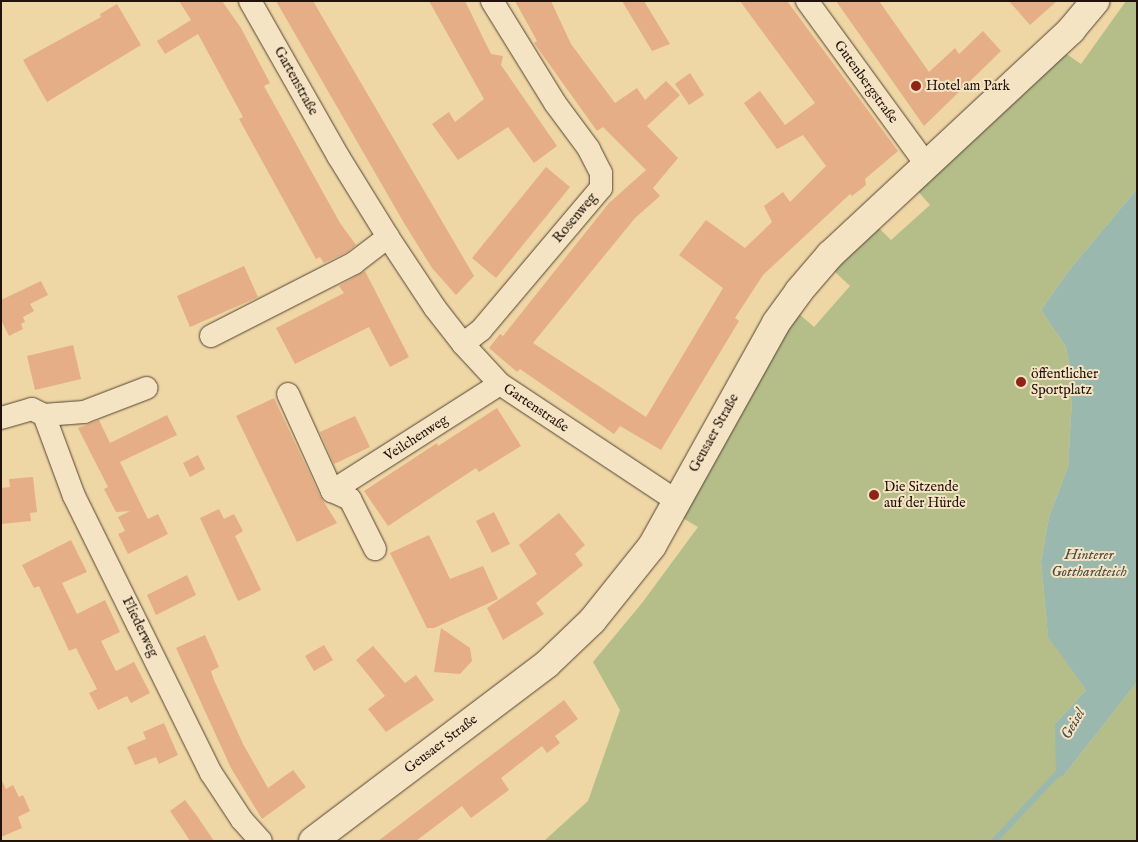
<!DOCTYPE html>
<meta charset="utf-8">
<style>
body{margin:0}
#map{position:relative;width:1138px;height:842px;overflow:hidden;background:#efd6a5;font-family:"IM FELL English",serif}
div>[style]{position:absolute}
.green>*{inset:0;background:#b5be89}
.water>*{inset:0;background:#9ab8ad}
.stream>*{height:6px;margin:-3px;padding:0 3px;transform-origin:3px;border-radius:3px;background:#9ab8ad}
.building>*{inset:0;background:#e5ae86}
.roads{filter:drop-shadow(0 0 1px #544332) drop-shadow(0 0 1px #544332)}
.street>*{height:22px;margin:-11px;padding:0 11px;transform-origin:11px;border-radius:11px;background:#f5e4c4}
.secondary>*{height:28px;margin:-14px;padding:0 14px;transform-origin:14px;border-radius:14px;background:#f5e4c4}
.dots>*{width:14px;height:14px;translate:-50% -50%;box-sizing:border-box;border:2px solid #f5e4c4;border-radius:50%}
span{translate:-50% -50%;white-space:nowrap;text-align:center;line-height:1.15;-webkit-text-stroke:4px #f5e4c4;paint-order:stroke}
.street-label{font-size:14px;color:#21120b}
.poi-label{font-size:14px;color:#21120b}
.left{translate:0 -50%;text-align:left}
.water-label{font-size:15px;color:#4b4c44;font-style:italic}
.frame{position:absolute;inset:0;border:2px solid #21120b;pointer-events:none}
</style>
<div id="map">
<div class="green">
<i style="clip-path:polygon(1126px 1px,1137px 1px,1137px 189px,1070px 269px,1041px 310px,1066px 347px,1073px 382px,1068px 467px,1049px 517px,1041px 561px,1048px 636px,1086px 690px,1055px 724px,1064px 775px,1137px 682px,1137px 841px,544px 841px,588px 801px,620px 710px,593px 662px,642px 603px,698px 527px,679px 516px,797px 312px,814px 327px,850px 286px,833px 270px,876px 225px,891px 240px,930px 205px,915px 188px,1065px 53px,1081px 64px)"></i>
</div>
<div class="water">
<i style="clip-path:polygon(1137px 189px,1137px 682px,1064px 775px,1056px 778px,1055px 724px,1086px 690px,1048px 637px,1041px 561px,1049px 517px,1068px 467px,1073px 382px,1066px 347px,1041px 310px,1070px 269px)"></i>
</div>
<div class="stream">
<i style="left:994px;top:841px;width:96px;rotate:-46.7deg"></i>
</div>
<div class="building">
<i style="clip-path:polygon(179px 1px,222px 1px,241px 28px,270px 83px,264px 86px,340px 223px,356px 245px,347px 252px,324px 263px,320px 257px,316px 259px,239px 119px,243px 117px,198px 34px,165px 54px,157px 41px,191px 20px)"></i>
<i style="clip-path:polygon(276px 1px,313px 1px,474px 276px,456px 295px,432px 268px,404px 223px)"></i>
<i style="clip-path:polygon(429px 1px,465px 1px,491px 54px,503px 56px,501px 65px,557px 146px,534px 163px,508px 127px,458px 160px,432px 124px,449px 112px,455px 122px,484px 99px)"></i>
<i style="clip-path:polygon(515px 1px,551px 1px,571px 44px,615px 103px,637px 88px,645px 100px,666px 81px,680px 95px,647px 126px,678px 158px,653px 188px,660px 196px,635px 218px,533px 343px,646px 417px,723px 288px,679px 255px,706px 220px,745px 248px,772px 222px,764px 206px,783px 192px,790px 202px,826px 166px,803px 135px,777px 149px,744px 103px,760px 91px,785px 125px,815px 103px,740px 1px,787px 1px,898px 151px,865px 179px,866px 185px,852px 196px,850px 194px,763px 275px,735px 318px,739px 321px,661px 450px,620px 426px,614px 434px,520px 369px,517px 372px,489px 348px,500px 334px,503px 336px,609px 203px,646px 170px,603px 127px,597px 131px,534px 43px,537px 41px)"></i>
<i style="clip-path:polygon(622px 1px,644px 1px,670px 44px,652px 51px)"></i>
<i style="clip-path:polygon(836px 1px,879px 1px,929px 72px,955px 48px,959px 54px,983px 31px,1001px 51px,924px 126px)"></i>
<i style="clip-path:polygon(1009px 1px,1057px 1px,1030px 25px)"></i>
<i style="clip-path:polygon(117px 4px,141px 45px,47px 102px,23px 60px,101px 17px,100px 14px)"></i>
<i style="clip-path:polygon(690px 73px,704px 95px,689px 105px,675px 84px)"></i>
<i style="clip-path:polygon(546px 167px,570px 187px,496px 278px,472px 258px)"></i>
<i style="clip-path:polygon(244px 266px,258px 297px,190px 327px,177px 296px)"></i>
<i style="clip-path:polygon(365px 271px,409px 357px,390px 367px,369px 327px,295px 364px,276px 328px,344px 293px,339px 286px)"></i>
<i style="clip-path:polygon(41px 281px,48px 295px,30px 304px,34px 311px,23px 317px,25px 322px,21px 324px,23px 329px,9px 336px,1px 320px,1px 300px)"></i>
<i style="clip-path:polygon(73px 345px,81px 379px,35px 390px,27px 356px)"></i>
<i style="clip-path:polygon(274px 398px,320px 496px,337px 523px,297px 542px,236px 416px)"></i>
<i style="clip-path:polygon(497px 408px,521px 446px,479px 472px,476px 468px,388px 526px,364px 491px,437px 443px,438px 446px)"></i>
<i style="clip-path:polygon(167px 415px,177px 435px,120px 462px,148px 519px,158px 514px,168px 534px,128px 554px,118px 534px,125px 531px,118px 517px,130px 511px,116px 512px,104px 489px,108px 487px,78px 428px,99px 420px,110px 443px)"></i>
<i style="clip-path:polygon(355px 416px,370px 447px,334px 464px,320px 432px)"></i>
<i style="clip-path:polygon(198px 455px,205px 469px,190px 477px,183px 463px)"></i>
<i style="clip-path:polygon(33px 477px,37px 512px,30px 513px,31px 521px,1px 524px,1px 488px,10px 487px,9px 479px)"></i>
<i style="clip-path:polygon(219px 509px,224px 519px,234px 514px,243px 531px,235px 536px,261px 590px,238px 601px,200px 518px)"></i>
<i style="clip-path:polygon(494px 512px,510px 544px,492px 553px,476px 521px)"></i>
<i style="clip-path:polygon(559px 513px,585px 545px,575px 554px,583px 565px,536px 603px,544px 614px,503px 640px,487px 608px,537px 574px,519px 545px)"></i>
<i style="clip-path:polygon(429px 535px,450px 579px,483px 566px,498px 599px,434px 628px,427px 628px,390px 553px)"></i>
<i style="clip-path:polygon(71px 540px,87px 572px,62px 583px,77px 614px,105px 600px,120px 632px,101px 641px,116px 671px,134px 662px,150px 693px,131px 703px,127px 696px,98px 710px,89px 693px,97px 689px,76px 648px,69px 651px,39px 586px,34px 588px,22px 565px)"></i>
<i style="clip-path:polygon(187px 575px,196px 595px,156px 615px,147px 595px)"></i>
<i style="clip-path:polygon(441px 628px,470px 648px,472px 661px,460px 674px,434px 672px)"></i>
<i style="clip-path:polygon(205px 635px,219px 667px,211px 671px,214px 680px,243px 744px,268px 788px,293px 770px,306px 787px,262px 819px,231px 768px,176px 648px)"></i>
<i style="clip-path:polygon(324px 645px,333px 660px,314px 671px,305px 656px)"></i>
<i style="clip-path:polygon(373px 646px,405px 683px,416px 675px,434px 700px,386px 732px,368px 709px,385px 696px,356px 660px)"></i>
<i style="clip-path:polygon(564px 700px,578px 719px,555px 736px,560px 743px,547px 753px,542px 746px,501px 778px,509px 790px,471px 818px,462px 806px,416px 841px,378px 841px)"></i>
<i style="clip-path:polygon(164px 723px,178px 755px,159px 764px,156px 757px,135px 765px,127px 747px,146px 739px,143px 732px)"></i>
<i style="clip-path:polygon(1px 779px,6px 789px,13px 785px,19px 797px,23px 795px,30px 811px,18px 817px,22px 828px,1px 837px)"></i>
<i style="clip-path:polygon(185px 800px,197px 816px,214px 841px,190px 841px,181px 827px,170px 811px)"></i>
</div>
<div class="roads">
<div class="street">
<i style="left:250px;top:1px;width:178px;rotate:60.4deg"></i>
<i style="left:338px;top:156px;width:95px;rotate:58.3deg"></i>
<i style="left:388px;top:237px;width:85px;rotate:56.5deg"></i>
<i style="left:435px;top:308px;width:46px;rotate:52.1deg"></i>
<i style="left:463px;top:344px;width:54px;rotate:47.2deg"></i>
<i style="left:500px;top:384px;width:212px;rotate:33.5deg"></i>
<i style="left:807px;top:1px;width:200px;rotate:53.9deg"></i>
<i style="left:211px;top:336px;width:161px;rotate:-27deg"></i>
<i style="left:354px;top:263px;width:43px;rotate:-37.4deg"></i>
<i style="left:463px;top:344px;width:23px;rotate:-38deg"></i>
<i style="left:481px;top:330px;width:186px;rotate:-49.8deg"></i>
<i style="left:601px;top:188px;width:15px;rotate:-90deg"></i>
<i style="left:601px;top:173px;width:27px;rotate:-117deg"></i>
<i style="left:589px;top:149px;width:57px;rotate:-126.5deg"></i>
<i style="left:555px;top:103px;width:120px;rotate:-121.7deg"></i>
<i style="left:288px;top:394px;width:107px;rotate:65.6deg"></i>
<i style="left:332px;top:491px;width:20px;rotate:24deg"></i>
<i style="left:350px;top:499px;width:56px;rotate:63.4deg"></i>
<i style="left:44px;top:415px;width:40px;rotate:-4.3deg"></i>
<i style="left:84px;top:412px;width:67px;rotate:-20.9deg"></i>
<i style="left:1px;top:418px;width:32px;rotate:-16deg"></i>
<i style="left:32px;top:409px;width:13px;rotate:27deg"></i>
<i style="left:44px;top:415px;width:86px;rotate:69.7deg"></i>
<i style="left:74px;top:496px;width:309px;rotate:63.7deg"></i>
<i style="left:211px;top:773px;width:56px;rotate:56.6deg"></i>
<i style="left:242px;top:820px;width:28px;rotate:48deg"></i>
<i style="left:332px;top:491px;width:199px;rotate:-32.5deg"></i>
</div>
<div class="secondary">
<i style="left:313px;top:841px;width:293px;rotate:-37.1deg"></i>
<i style="left:547px;top:664px;width:62px;rotate:-43.7deg"></i>
<i style="left:592px;top:621px;width:96px;rotate:-51.3deg"></i>
<i style="left:652px;top:546px;width:255px;rotate:-60.9deg"></i>
<i style="left:776px;top:323px;width:39px;rotate:-54deg"></i>
<i style="left:799px;top:291px;width:48px;rotate:-49.3deg"></i>
<i style="left:830px;top:255px;width:330px;rotate:-43deg"></i>
<i style="left:1071px;top:30px;width:38px;rotate:-50deg"></i>
</div>
</div>
<div class="dots">
<i style="left:916px;top:86px;background:#8f2418"></i>
<i style="left:1021px;top:382px;background:#8f2418"></i>
<i style="left:874px;top:495px;background:#8f2418"></i>
</div>
<div class="street-label">
<span style="left:296px;top:81px;rotate:61deg">Gartenstraße</span>
<span style="left:866px;top:82px;rotate:54deg">Gutenbergstraße</span>
<span style="left:575px;top:218px;rotate:-50deg">Rosenweg</span>
<span style="left:536px;top:408px;rotate:34deg">Gartenstraße</span>
<span style="left:714px;top:433px;rotate:-61deg">Geusaer Straße</span>
<span style="left:416px;top:438px;rotate:-33deg">Veilchenweg</span>
<span style="left:140px;top:627px;rotate:64deg">Fliederweg</span>
<span style="left:441px;top:744px;rotate:-37deg">Geusaer Straße</span>
</div>
<div class="poi-label">
<span class="left" style="left:926px;top:86px">Hotel am Park</span>
<span class="left" style="left:1031px;top:382px">öffentlicher<br>Sportplatz</span>
<span class="left" style="left:884px;top:495px">Die Sitzende<br>auf der Hürde</span>
</div>
<div class="water-label">
<span style="left:1089px;top:563px">Hinterer<br>Gotthardteich</span>
<span style="left:1073px;top:724px;rotate:-60deg">Geisel</span>
</div>
<div class="frame"></div>
</div>
